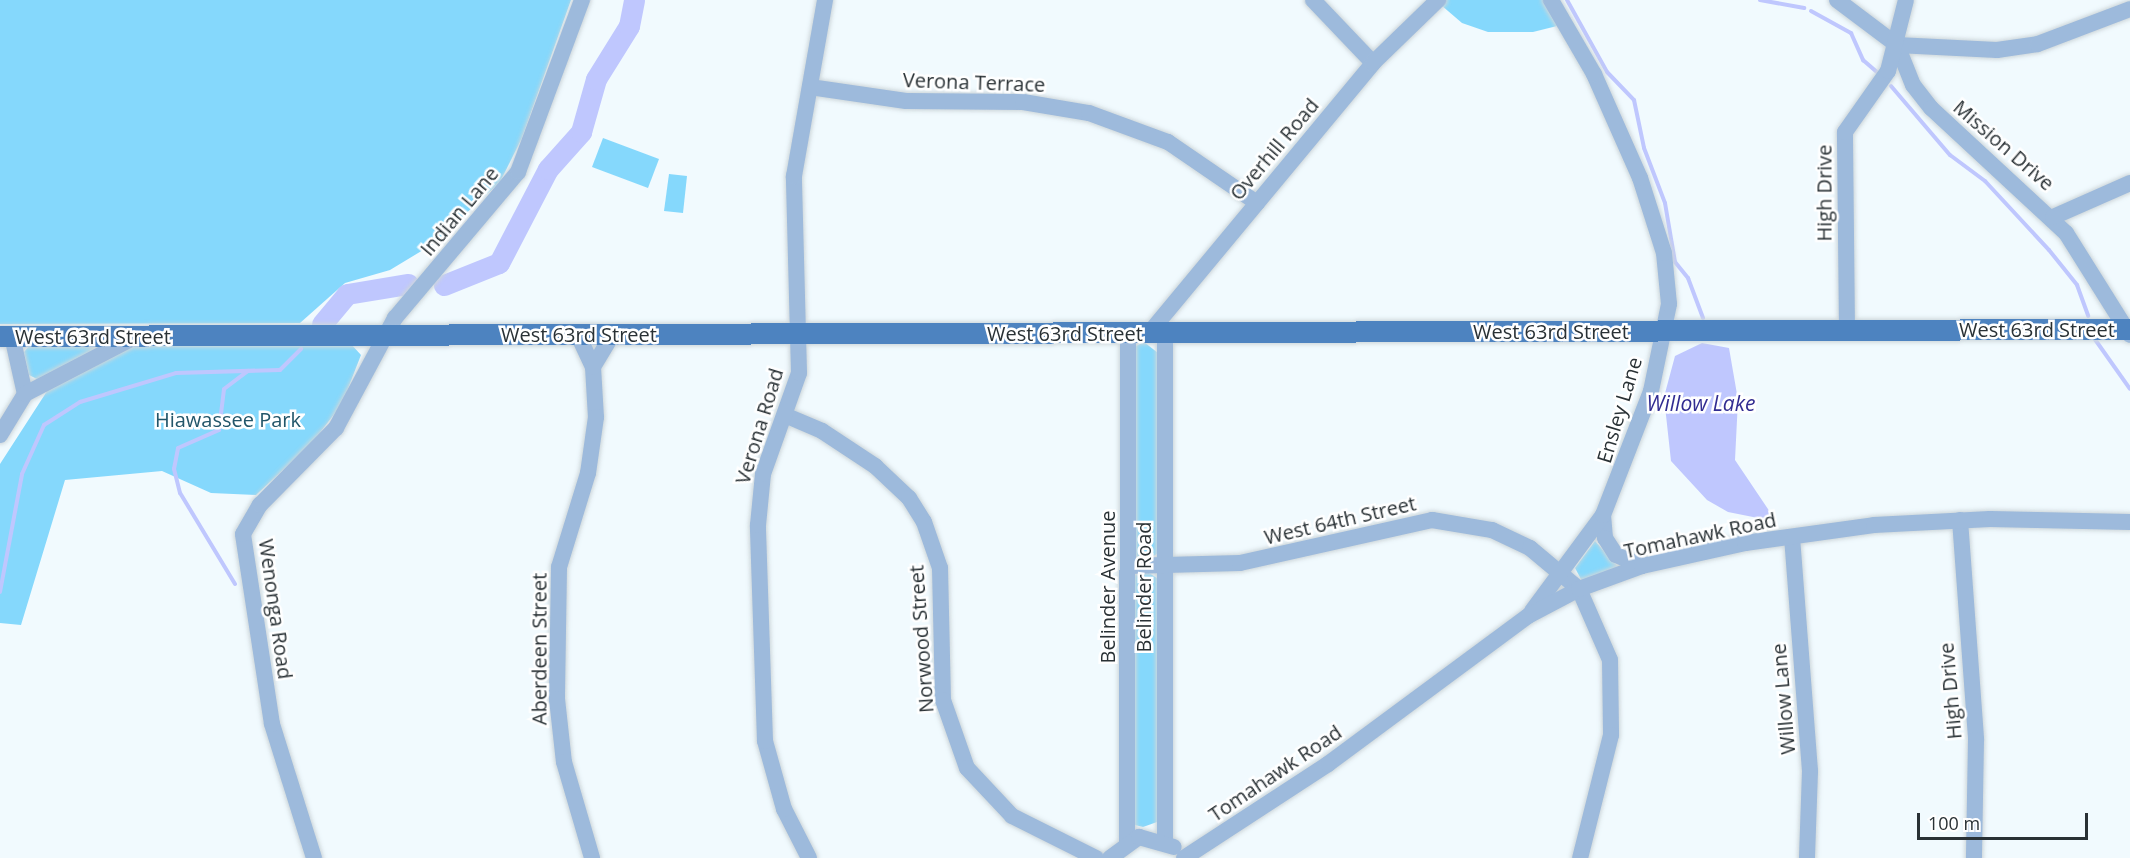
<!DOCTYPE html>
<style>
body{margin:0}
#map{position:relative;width:2130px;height:858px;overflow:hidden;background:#f1fafe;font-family:"Open Sans",sans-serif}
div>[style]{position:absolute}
.green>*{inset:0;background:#85d8fc}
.water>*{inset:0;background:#bfc7fe}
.stream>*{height:4px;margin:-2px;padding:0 2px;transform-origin:2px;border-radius:2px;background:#bfc7fe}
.river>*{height:21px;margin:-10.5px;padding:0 10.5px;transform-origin:10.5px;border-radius:10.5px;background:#bfc7fe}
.roads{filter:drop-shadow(0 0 2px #cdd6da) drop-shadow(0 0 2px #cdd6da)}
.minor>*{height:16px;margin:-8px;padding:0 8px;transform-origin:8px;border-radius:8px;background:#9dbadc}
.major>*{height:21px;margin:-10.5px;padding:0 10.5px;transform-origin:10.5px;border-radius:10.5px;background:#4d83c0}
span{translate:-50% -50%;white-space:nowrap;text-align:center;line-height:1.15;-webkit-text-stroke:5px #fff;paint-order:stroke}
.street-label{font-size:20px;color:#293135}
.park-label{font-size:20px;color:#22566a}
.water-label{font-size:21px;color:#312c91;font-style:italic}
.scale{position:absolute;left:1917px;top:813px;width:171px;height:27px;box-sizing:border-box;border:3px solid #293135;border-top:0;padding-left:8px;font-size:18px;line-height:21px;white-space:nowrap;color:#293135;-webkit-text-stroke:4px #fff;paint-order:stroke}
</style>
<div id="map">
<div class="green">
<i style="clip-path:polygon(0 0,571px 0,522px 138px,500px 182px,433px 244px,390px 270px,345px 283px,300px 323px,0 324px)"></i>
<i style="clip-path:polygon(1446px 0,1545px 0,1561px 25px,1533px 32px,1488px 32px,1462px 23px,1441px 5px)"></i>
<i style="clip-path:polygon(603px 138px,659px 159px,648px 188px,592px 167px)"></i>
<i style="clip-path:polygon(669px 174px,687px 176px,683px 213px,664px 211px)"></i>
<i style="clip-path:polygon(96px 342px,101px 347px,39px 380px,29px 375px,24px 352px,30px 345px)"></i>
<i style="clip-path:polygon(1144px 342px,1158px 353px,1157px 554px,1150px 558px,1136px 557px,1136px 346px)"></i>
<i style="clip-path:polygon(350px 343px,361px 355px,342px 404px,312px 443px,256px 495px,211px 493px,162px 471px,65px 480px,21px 625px,0 623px,0 464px,51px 385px,127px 346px)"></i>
<i style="clip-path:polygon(1595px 541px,1618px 567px,1582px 581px,1575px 568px)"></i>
<i style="clip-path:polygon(1149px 573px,1157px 578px,1157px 822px,1143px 827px,1135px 825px,1133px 575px)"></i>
</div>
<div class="water">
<i style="clip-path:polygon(1702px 343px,1729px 348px,1738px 400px,1735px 460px,1770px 512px,1768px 520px,1728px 512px,1707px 500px,1671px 461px,1664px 397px,1675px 356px)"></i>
</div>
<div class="stream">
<i style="left:1567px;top:0;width:82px;rotate:60.9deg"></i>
<i style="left:1607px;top:72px;width:39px;rotate:46deg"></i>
<i style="left:1634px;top:100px;width:49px;rotate:78.2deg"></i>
<i style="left:1644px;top:148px;width:59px;rotate:69.1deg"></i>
<i style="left:1665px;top:203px;width:60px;rotate:80.4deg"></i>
<i style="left:1675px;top:262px;width:21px;rotate:51deg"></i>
<i style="left:1688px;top:278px;width:43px;rotate:69.4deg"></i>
<i style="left:1760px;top:0;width:45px;rotate:10.3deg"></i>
<i style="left:1811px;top:11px;width:46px;rotate:28.8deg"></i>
<i style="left:1851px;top:33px;width:30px;rotate:66deg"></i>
<i style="left:1863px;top:60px;width:18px;rotate:41deg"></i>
<i style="left:1891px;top:86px;width:91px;rotate:49.5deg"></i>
<i style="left:1950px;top:155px;width:44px;rotate:36.6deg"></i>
<i style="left:1985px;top:181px;width:94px;rotate:47.2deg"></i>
<i style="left:2049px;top:250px;width:45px;rotate:51.3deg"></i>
<i style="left:2077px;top:285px;width:33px;rotate:70deg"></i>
<i style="left:2094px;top:338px;width:62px;rotate:54.8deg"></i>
<i style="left:235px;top:584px;width:106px;rotate:-121.1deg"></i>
<i style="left:180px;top:493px;width:25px;rotate:-104deg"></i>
<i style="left:174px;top:469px;width:21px;rotate:-79deg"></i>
<i style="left:178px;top:448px;width:45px;rotate:-23.7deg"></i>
<i style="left:219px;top:430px;width:41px;rotate:-83deg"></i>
<i style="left:224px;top:389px;width:30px;rotate:-37deg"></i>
<i style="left:0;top:592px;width:120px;rotate:-79.4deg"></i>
<i style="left:22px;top:474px;width:54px;rotate:-65.8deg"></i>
<i style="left:44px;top:425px;width:43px;rotate:-32.6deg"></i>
<i style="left:80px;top:402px;width:100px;rotate:-16.8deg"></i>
<i style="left:176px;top:373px;width:104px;rotate:-1.7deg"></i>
<i style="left:280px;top:370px;width:30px;rotate:-45deg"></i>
</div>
<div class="river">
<i style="left:444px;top:285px;width:59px;rotate:-21.8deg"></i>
<i style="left:499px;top:263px;width:106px;rotate:-62.5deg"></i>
<i style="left:548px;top:169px;width:50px;rotate:-48.3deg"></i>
<i style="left:581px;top:132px;width:55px;rotate:-74.2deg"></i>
<i style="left:596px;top:79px;width:62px;rotate:-58.1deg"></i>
<i style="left:629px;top:26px;width:26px;rotate:-79deg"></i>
<i style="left:322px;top:324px;width:39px;rotate:-50deg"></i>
<i style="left:347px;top:294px;width:62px;rotate:-9.3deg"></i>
</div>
<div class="roads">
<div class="minor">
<i style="left:1313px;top:0;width:87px;rotate:46.4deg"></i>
<i style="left:1837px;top:0;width:75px;rotate:36.9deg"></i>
<i style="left:1897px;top:45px;width:43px;rotate:68.2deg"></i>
<i style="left:1913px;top:85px;width:29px;rotate:52deg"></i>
<i style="left:1931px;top:108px;width:184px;rotate:42.8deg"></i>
<i style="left:2066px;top:233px;width:120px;rotate:57.9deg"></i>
<i style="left:1897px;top:45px;width:100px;rotate:2.9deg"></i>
<i style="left:1997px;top:50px;width:41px;rotate:-8.3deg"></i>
<i style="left:2038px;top:44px;width:98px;rotate:-20.8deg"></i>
<i style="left:810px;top:87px;width:97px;rotate:8.3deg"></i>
<i style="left:906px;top:101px;width:117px;rotate:0.5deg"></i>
<i style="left:1023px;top:102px;width:67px;rotate:9.5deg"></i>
<i style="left:1089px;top:113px;width:84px;rotate:20.2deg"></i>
<i style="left:1168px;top:142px;width:108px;rotate:34.4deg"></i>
<i style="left:2053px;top:217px;width:84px;rotate:-23.8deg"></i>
<i style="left:1847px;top:330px;width:198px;rotate:-90.6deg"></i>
<i style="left:1845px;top:132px;width:75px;rotate:-54.8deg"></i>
<i style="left:1888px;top:71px;width:73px;rotate:-75.8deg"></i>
<i style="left:1150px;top:332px;width:349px;rotate:-50.3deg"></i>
<i style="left:1373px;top:63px;width:91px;rotate:-44.1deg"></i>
<i style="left:1165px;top:333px;width:508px;rotate:90deg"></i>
<i style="left:578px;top:335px;width:35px;rotate:65deg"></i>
<i style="left:593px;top:367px;width:50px;rotate:86.6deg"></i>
<i style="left:596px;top:417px;width:57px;rotate:98.1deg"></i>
<i style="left:588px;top:473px;width:98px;rotate:107.1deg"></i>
<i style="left:559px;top:567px;width:132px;rotate:90.9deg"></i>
<i style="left:557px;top:699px;width:63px;rotate:83.7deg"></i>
<i style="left:564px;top:762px;width:100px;rotate:73.7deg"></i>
<i style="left:12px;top:336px;width:59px;rotate:77.4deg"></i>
<i style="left:593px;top:367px;width:39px;rotate:-59deg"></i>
<i style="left:787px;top:416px;width:38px;rotate:23deg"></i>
<i style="left:822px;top:431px;width:64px;rotate:33.4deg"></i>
<i style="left:875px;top:466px;width:47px;rotate:43.3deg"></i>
<i style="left:909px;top:498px;width:28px;rotate:58deg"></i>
<i style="left:924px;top:522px;width:49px;rotate:70.8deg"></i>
<i style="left:940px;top:568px;width:132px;rotate:88.7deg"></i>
<i style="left:943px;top:700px;width:72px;rotate:70.6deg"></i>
<i style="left:967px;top:768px;width:66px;rotate:46.8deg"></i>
<i style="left:1012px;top:816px;width:94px;rotate:26.6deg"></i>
<i style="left:0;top:435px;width:48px;rotate:-58.6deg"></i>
<i style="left:25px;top:394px;width:124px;rotate:-27.4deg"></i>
<i style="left:1603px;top:515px;width:23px;rotate:85deg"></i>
<i style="left:1605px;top:538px;width:20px;rotate:57deg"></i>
<i style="left:1616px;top:555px;width:28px;rotate:23deg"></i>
<i style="left:1960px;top:520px;width:221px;rotate:85.8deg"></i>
<i style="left:1976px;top:740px;width:118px;rotate:91deg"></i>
<i style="left:1792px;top:537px;width:235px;rotate:85.6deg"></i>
<i style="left:1810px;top:771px;width:87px;rotate:92deg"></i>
<i style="left:1128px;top:566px;width:112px;rotate:-1.5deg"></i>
<i style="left:1240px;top:563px;width:197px;rotate:-12.6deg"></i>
<i style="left:1432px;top:520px;width:61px;rotate:9.5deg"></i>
<i style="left:1492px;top:530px;width:42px;rotate:25.3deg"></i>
<i style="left:1530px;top:548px;width:64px;rotate:39.9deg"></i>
<i style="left:1579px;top:589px;width:77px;rotate:66.4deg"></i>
<i style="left:1610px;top:660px;width:75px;rotate:89.2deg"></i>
<i style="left:1611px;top:735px;width:127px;rotate:104.1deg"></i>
<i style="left:1532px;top:611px;width:119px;rotate:-53.5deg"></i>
<i style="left:1603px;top:515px;width:133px;rotate:-68.8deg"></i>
<i style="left:1651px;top:391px;width:89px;rotate:-78.3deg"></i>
<i style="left:1669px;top:304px;width:51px;rotate:-95.6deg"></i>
<i style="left:1664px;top:253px;width:79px;rotate:-107.7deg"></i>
<i style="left:1640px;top:178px;width:114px;rotate:-113.9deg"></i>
<i style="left:1594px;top:74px;width:86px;rotate:-120.2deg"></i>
<i style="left:1127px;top:841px;width:508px;rotate:-89.89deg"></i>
<i style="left:314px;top:858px;width:140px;rotate:-107.4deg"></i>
<i style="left:272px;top:724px;width:192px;rotate:-98.7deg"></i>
<i style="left:243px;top:534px;width:34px;rotate:-60deg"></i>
<i style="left:260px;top:505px;width:108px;rotate:-45.4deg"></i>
<i style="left:336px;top:428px;width:125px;rotate:-61.8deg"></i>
<i style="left:395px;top:318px;width:191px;rotate:-49.9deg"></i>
<i style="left:518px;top:172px;width:184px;rotate:-69.6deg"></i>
<i style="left:809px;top:858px;width:55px;rotate:-117deg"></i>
<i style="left:784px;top:809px;width:71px;rotate:-105.6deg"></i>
<i style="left:765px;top:741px;width:216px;rotate:-91.9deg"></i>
<i style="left:758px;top:525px;width:51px;rotate:-84.4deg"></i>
<i style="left:763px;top:474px;width:107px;rotate:-70.4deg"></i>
<i style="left:799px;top:373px;width:197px;rotate:-91.5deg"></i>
<i style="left:794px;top:176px;width:179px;rotate:-80deg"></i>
<i style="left:1110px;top:858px;width:36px;rotate:-36deg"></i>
<i style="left:1139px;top:837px;width:36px;rotate:16deg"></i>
<i style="left:1184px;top:858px;width:172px;rotate:-33.1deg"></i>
<i style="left:1328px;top:764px;width:249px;rotate:-36.5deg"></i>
<i style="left:1528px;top:616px;width:58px;rotate:-27.9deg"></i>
<i style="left:1579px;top:589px;width:67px;rotate:-20.1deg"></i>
<i style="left:1642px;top:566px;width:106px;rotate:-12.6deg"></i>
<i style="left:1745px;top:543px;width:130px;rotate:-7.9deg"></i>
<i style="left:1874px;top:525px;width:116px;rotate:-3deg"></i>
<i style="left:1990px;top:519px;width:140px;rotate:1.2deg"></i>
</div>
<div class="major">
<i style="left:0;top:336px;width:2130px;rotate:-0.19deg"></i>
</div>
</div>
<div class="street-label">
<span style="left:974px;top:82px;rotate:2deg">Verona Terrace</span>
<span style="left:2004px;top:145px;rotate:41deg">Mission Drive</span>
<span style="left:1274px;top:149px;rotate:-50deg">Overhill Road</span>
<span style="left:1824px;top:193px;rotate:-90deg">High Drive</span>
<span style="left:459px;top:211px;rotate:-50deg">Indian Lane</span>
<span style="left:2037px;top:329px">West 63rd Street</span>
<span style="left:1551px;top:331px">West 63rd Street</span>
<span style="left:1065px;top:333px">West 63rd Street</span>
<span style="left:579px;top:334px">West 63rd Street</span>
<span style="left:93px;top:336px">West 63rd Street</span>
<span style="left:1619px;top:410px;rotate:-73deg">Ensley Lane</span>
<span style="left:759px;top:426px;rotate:-73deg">Verona Road</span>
<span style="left:1340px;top:520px;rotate:-13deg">West 64th Street</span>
<span style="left:1700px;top:535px;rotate:-12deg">Tomahawk Road</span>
<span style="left:1107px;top:587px;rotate:-90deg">Belinder Avenue</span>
<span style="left:1143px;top:587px;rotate:-90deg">Belinder Road</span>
<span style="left:276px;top:609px;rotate:82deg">Wenonga Road</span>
<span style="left:921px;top:639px;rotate:-94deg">Norwood Street</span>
<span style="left:539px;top:649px;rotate:-90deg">Aberdeen Street</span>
<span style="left:1950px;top:691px;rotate:-95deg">High Drive</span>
<span style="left:1783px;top:699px;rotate:-95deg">Willow Lane</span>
<span style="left:1275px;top:773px;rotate:-34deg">Tomahawk Road</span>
</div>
<div class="park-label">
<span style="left:228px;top:419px">Hiawassee Park</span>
</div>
<div class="water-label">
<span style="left:1701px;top:403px">Willow Lake</span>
</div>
<div class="scale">100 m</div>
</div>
